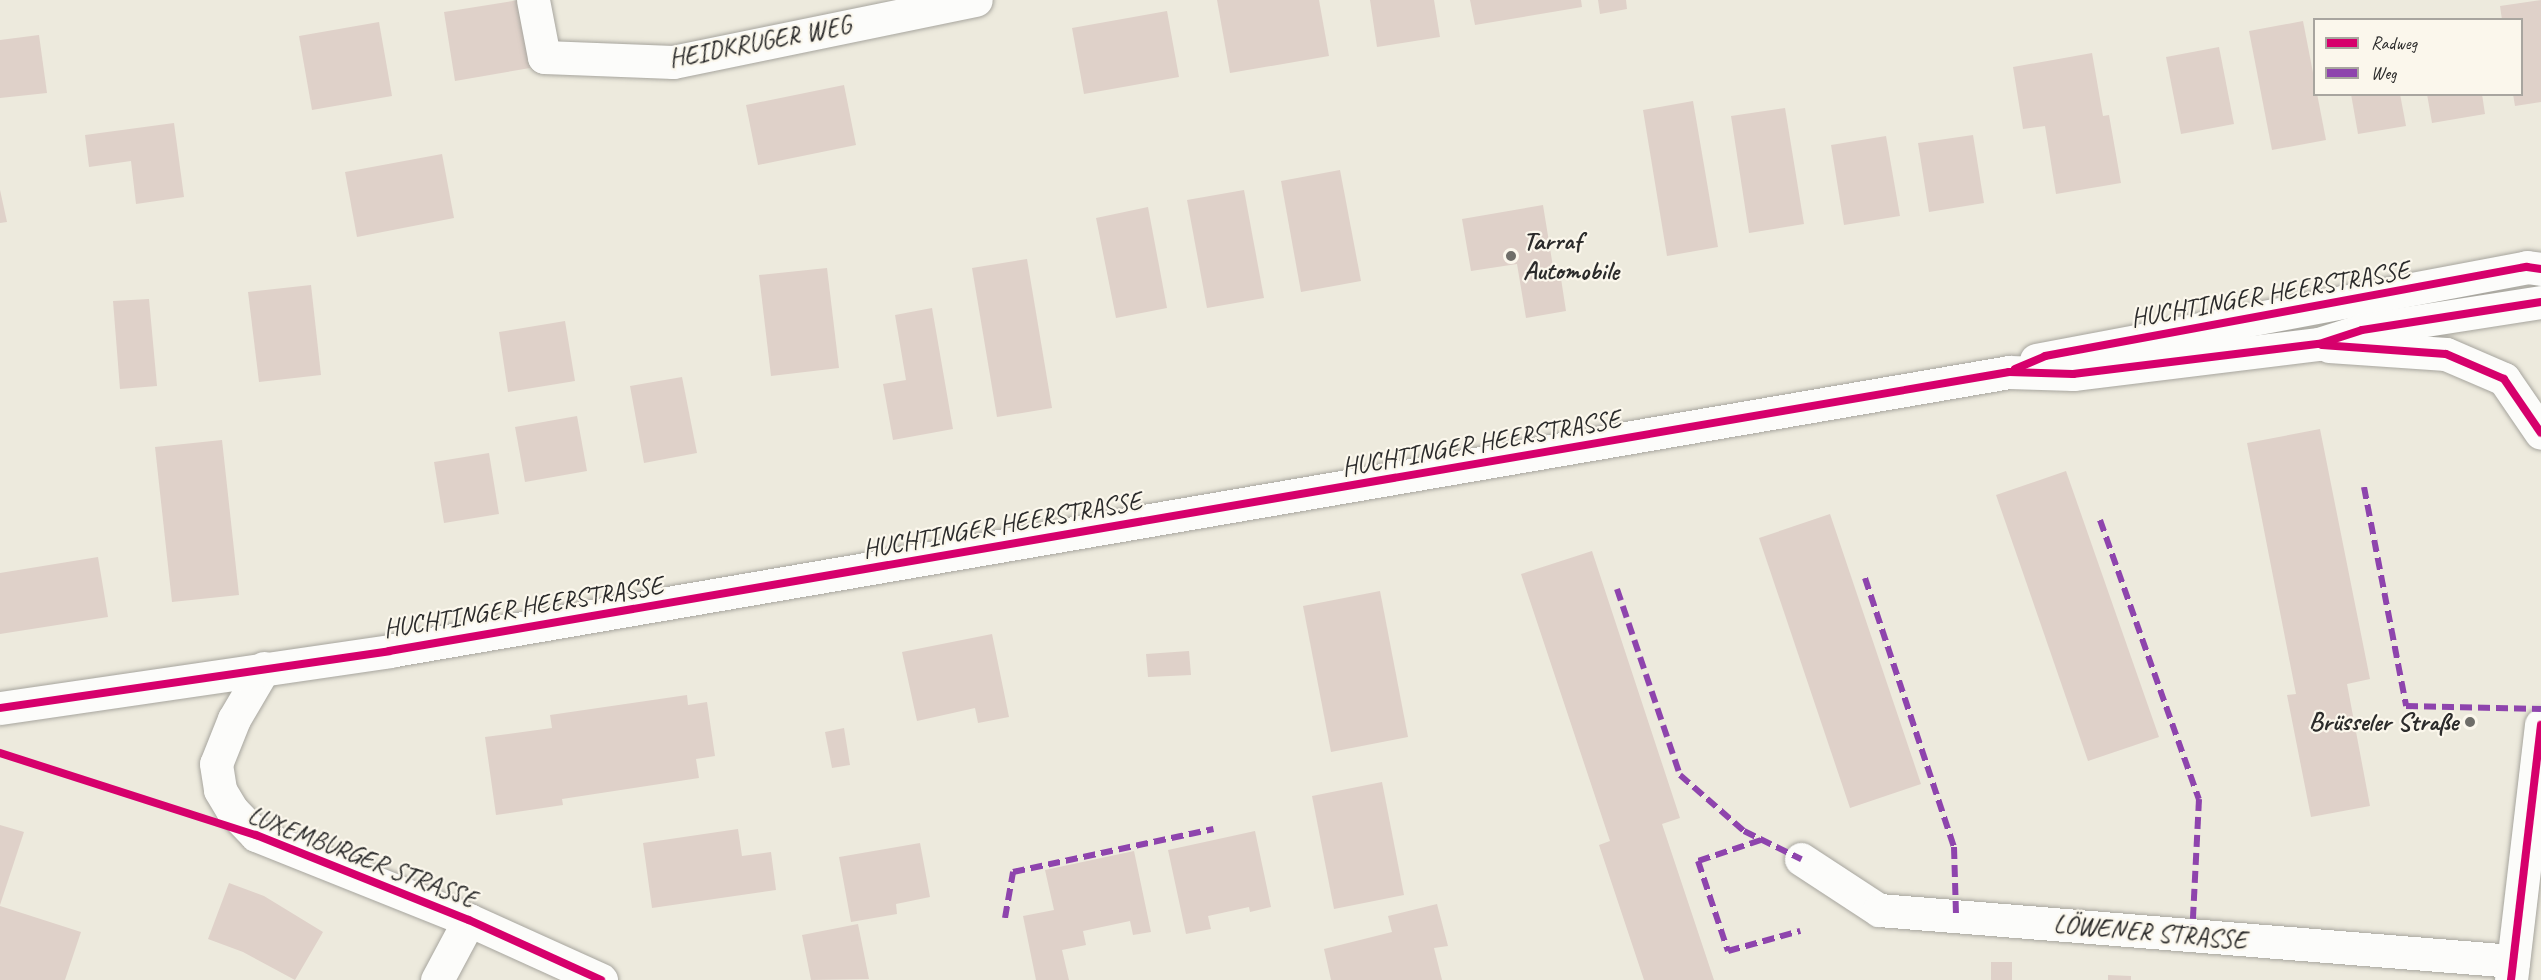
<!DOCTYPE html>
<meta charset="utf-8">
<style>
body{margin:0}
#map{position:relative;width:2541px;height:980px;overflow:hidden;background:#edeadd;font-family:Caveat,sans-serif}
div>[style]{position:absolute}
.building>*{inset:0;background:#dfd1c9}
.roads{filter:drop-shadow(0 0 2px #a7a59e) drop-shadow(0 0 2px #a7a59e)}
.minor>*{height:33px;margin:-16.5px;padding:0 16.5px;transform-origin:16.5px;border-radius:16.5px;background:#fcfcfa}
.major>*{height:33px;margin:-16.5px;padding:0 16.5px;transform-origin:16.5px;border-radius:16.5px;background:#fcfcfa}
.quiet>*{height:6px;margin-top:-3px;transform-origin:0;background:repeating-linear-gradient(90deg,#8e44ad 0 12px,transparent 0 18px)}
.cycleway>*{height:8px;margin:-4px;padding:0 4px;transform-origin:4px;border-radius:4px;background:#d6006c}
.dots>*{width:16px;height:16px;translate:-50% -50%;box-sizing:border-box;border:3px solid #fbf7ec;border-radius:50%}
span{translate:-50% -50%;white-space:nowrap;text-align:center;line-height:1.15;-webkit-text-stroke:4.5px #fbf7ec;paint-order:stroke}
.street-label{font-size:26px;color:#2b2b2b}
.poi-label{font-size:26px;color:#2b2b2b;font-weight:700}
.left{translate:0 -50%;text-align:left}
.right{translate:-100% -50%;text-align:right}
.legend{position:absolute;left:2313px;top:18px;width:210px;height:78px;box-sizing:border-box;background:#fbf7ec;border:2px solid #a8a59f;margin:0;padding:8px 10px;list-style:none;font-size:18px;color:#2b2b2b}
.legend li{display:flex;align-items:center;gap:12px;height:30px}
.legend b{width:30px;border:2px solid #a8a59f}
</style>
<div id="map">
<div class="building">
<i style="clip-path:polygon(519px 0,530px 68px,455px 81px,444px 12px)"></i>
<i style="clip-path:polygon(1217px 0,1319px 0,1329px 56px,1230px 73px)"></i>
<i style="clip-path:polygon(1370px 0,1434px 0,1440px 37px,1377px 47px)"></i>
<i style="clip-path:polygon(1470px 0,1581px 0,1582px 7px,1475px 25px)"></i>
<i style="clip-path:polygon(1598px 0,1626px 0,1627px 9px,1600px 14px)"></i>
<i style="clip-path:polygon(2541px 0,2541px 102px,2515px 106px,2513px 94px,2522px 94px,2522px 20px,2502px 20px,2500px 6px)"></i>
<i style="clip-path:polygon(1167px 11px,1179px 77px,1084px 94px,1072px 28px)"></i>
<i style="clip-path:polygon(2303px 21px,2326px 140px,2272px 150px,2249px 31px)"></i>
<i style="clip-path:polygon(379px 22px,392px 96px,312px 110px,299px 36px)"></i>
<i style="clip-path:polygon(39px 35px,47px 93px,0 98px,0 40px)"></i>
<i style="clip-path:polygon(2219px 47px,2234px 124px,2181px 134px,2166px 57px)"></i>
<i style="clip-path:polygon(2092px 53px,2103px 116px,2109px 115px,2121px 183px,2056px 194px,2045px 126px,2023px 129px,2013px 67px)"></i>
<i style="clip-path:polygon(844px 85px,856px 145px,758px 165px,746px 105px)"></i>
<i style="clip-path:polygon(2351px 94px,2400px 94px,2406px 126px,2358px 134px)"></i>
<i style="clip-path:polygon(2427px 94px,2482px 94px,2485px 114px,2432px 123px)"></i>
<i style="clip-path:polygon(1693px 101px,1718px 247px,1667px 256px,1643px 110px)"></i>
<i style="clip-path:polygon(1785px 108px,1804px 224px,1749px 233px,1731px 116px)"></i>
<i style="clip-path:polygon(174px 123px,184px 197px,136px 204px,131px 161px,89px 167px,85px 135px)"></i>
<i style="clip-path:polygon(1973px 135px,1984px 203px,1929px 212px,1918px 143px)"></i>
<i style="clip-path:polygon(1886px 136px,1900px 216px,1844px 225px,1831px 145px)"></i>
<i style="clip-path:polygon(442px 154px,454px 218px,357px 237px,345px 172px)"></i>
<i style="clip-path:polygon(1340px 170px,1361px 281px,1301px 292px,1281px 181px)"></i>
<i style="clip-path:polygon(0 190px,7px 222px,0 223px)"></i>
<i style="clip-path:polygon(1244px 190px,1264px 298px,1207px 308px,1187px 200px)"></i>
<i style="clip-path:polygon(1543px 205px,1554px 273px,1560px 272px,1566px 311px,1526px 318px,1517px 264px,1471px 271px,1462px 219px)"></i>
<i style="clip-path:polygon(1148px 207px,1167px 308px,1116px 318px,1096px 218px)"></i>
<i style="clip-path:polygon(1027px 259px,1052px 408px,997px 417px,972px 268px)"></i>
<i style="clip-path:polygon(827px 268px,839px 368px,771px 376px,759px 275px)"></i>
<i style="clip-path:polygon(311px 285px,321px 375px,259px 382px,248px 292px)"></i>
<i style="clip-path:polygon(149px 299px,157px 386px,120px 389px,113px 301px)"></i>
<i style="clip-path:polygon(932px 308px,953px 429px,893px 440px,883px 384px,906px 380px,895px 315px)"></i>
<i style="clip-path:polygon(565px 321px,575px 381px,508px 392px,499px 332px)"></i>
<i style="clip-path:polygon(682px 377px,697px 453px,644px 463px,630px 386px)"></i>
<i style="clip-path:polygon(577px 416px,587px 471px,525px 482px,515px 427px)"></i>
<i style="clip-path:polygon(2320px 429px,2370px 679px,2347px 684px,2370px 806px,2311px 817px,2287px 695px,2296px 694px,2247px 443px)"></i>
<i style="clip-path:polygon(222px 440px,239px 595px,172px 602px,155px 447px)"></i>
<i style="clip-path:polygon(489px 453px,499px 514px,444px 523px,434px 462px)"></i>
<i style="clip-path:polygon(2066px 471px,2159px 737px,2088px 761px,1996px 495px)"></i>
<i style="clip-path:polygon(1830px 514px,1921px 784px,1850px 808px,1759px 538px)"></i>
<i style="clip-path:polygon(1592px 551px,1680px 818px,1662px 824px,1714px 980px,1644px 980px,1599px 845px,1610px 841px,1521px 574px)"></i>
<i style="clip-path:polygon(98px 557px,108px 617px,0 634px,0 573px)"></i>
<i style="clip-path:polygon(1380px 591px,1408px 737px,1331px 752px,1303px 606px)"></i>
<i style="clip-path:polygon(992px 634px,1009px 717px,978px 723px,975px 708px,917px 721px,902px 652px)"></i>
<i style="clip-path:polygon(1189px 651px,1191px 675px,1148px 677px,1146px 654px)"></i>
<i style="clip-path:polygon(687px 695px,688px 705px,707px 702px,715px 756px,696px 759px,699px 778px,562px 799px,563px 805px,496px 815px,485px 737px,552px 728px,550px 715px)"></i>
<i style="clip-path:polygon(844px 728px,850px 765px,832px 768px,825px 732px)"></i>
<i style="clip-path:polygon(1382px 782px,1404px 895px,1334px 909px,1312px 796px)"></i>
<i style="clip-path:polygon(0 825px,24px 832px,0 905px)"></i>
<i style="clip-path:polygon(738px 829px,742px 856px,771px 852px,776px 890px,652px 908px,643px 843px)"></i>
<i style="clip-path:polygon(1255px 831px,1271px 907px,1250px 912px,1249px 907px,1208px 916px,1211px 929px,1186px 934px,1168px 850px)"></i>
<i style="clip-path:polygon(920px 843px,930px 897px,896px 904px,897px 914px,851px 922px,839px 857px)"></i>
<i style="clip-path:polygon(1134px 851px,1151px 932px,1133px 935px,1130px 921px,1083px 931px,1086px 945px,1062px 950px,1069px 980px,1036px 980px,1023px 916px,1054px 910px,1045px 870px)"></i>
<i style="clip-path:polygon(229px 883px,264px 896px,323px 932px,295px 980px,243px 952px,208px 939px)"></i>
<i style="clip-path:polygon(1437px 904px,1448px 946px,1434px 948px,1442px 980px,1331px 980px,1324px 949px,1392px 932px,1388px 916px)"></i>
<i style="clip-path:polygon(0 906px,81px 932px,65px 980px,0 980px)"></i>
<i style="clip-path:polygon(858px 924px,869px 979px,811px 980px,802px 935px)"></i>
<i style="clip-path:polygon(1991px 962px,2012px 962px,2012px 980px,1991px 980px)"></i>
<i style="clip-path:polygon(2108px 975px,2131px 976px,2131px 980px,2108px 980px)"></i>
</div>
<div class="roads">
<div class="minor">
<i style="left:533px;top:0;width:58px;rotate:79.1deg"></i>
<i style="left:544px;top:57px;width:129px;rotate:2.2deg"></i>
<i style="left:673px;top:62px;width:309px;rotate:-11.6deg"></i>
<i style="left:264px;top:668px;width:59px;rotate:120.5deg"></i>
<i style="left:234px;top:719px;width:48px;rotate:111.8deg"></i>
<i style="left:216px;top:764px;width:26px;rotate:81deg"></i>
<i style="left:220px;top:790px;width:23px;rotate:59deg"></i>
<i style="left:232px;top:810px;width:35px;rotate:46deg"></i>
<i style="left:256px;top:835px;width:229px;rotate:21.8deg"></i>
<i style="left:469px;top:920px;width:145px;rotate:24.4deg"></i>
<i style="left:1801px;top:859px;width:93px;rotate:33.2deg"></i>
<i style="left:1879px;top:910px;width:636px;rotate:4.6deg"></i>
<i style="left:437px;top:980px;width:68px;rotate:-61.9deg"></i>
</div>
<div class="major">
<i style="left:2329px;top:346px;width:117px;rotate:3.9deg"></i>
<i style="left:2446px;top:354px;width:63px;rotate:23.3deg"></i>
<i style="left:2504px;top:379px;width:65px;rotate:55.6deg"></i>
<i style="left:2036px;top:360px;width:500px;rotate:-10.7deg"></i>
<i style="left:2527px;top:267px;width:14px;rotate:8deg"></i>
<i style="left:0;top:708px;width:393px;rotate:-8.3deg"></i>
<i style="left:389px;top:651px;width:1644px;rotate:-9.77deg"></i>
<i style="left:2009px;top:372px;width:64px;rotate:1.8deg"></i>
<i style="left:2073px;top:374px;width:248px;rotate:-7deg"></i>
<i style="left:2319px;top:344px;width:45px;rotate:-18deg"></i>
<i style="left:2362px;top:330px;width:181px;rotate:-8.9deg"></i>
<i style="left:2511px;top:980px;width:257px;rotate:-83.3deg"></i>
</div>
</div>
<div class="quiet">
<i style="left:2364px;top:487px;width:223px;rotate:79.1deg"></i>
<i style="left:2406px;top:706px;width:135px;rotate:1.3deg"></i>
<i style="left:2100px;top:520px;width:296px;rotate:70.5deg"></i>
<i style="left:2199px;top:799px;width:136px;rotate:92.9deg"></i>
<i style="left:1865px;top:578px;width:283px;rotate:71.7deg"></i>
<i style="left:1954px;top:847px;width:69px;rotate:88.3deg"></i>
<i style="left:1617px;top:589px;width:196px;rotate:71.3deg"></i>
<i style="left:1680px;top:775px;width:85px;rotate:41.2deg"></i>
<i style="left:1744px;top:831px;width:64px;rotate:26.2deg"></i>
<i style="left:1761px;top:840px;width:66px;rotate:161.6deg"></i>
<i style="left:1698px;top:861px;width:95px;rotate:71.6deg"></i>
<i style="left:1728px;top:951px;width:75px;rotate:-15.5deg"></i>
<i style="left:1005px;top:918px;width:47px;rotate:-80.1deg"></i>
<i style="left:1013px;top:872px;width:205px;rotate:-12.1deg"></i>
</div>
<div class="cycleway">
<i style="left:2322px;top:345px;width:124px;rotate:4.2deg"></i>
<i style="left:2446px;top:354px;width:63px;rotate:23.3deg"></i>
<i style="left:2504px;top:379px;width:65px;rotate:55.6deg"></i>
<i style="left:2015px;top:369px;width:33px;rotate:-23deg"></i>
<i style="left:2045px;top:356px;width:490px;rotate:-10.5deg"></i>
<i style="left:2527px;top:267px;width:14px;rotate:8deg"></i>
<i style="left:0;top:708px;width:393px;rotate:-8.3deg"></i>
<i style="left:389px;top:651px;width:1644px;rotate:-9.77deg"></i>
<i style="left:2009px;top:372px;width:64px;rotate:1.8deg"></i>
<i style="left:2073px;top:374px;width:248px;rotate:-7deg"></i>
<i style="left:2319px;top:344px;width:45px;rotate:-18deg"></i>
<i style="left:2362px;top:330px;width:181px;rotate:-8.9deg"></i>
<i style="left:0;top:753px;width:269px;rotate:17.8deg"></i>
<i style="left:256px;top:835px;width:229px;rotate:21.8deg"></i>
<i style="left:469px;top:920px;width:145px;rotate:24.4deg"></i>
<i style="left:2511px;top:980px;width:257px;rotate:-83.3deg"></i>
</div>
<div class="dots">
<i style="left:1511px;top:256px;background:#6f6e69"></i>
<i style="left:2470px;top:722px;background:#6f6e69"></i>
</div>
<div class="street-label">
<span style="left:760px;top:42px;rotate:-11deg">HEIDKRUGER WEG</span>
<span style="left:2270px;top:294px;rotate:-10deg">HUCHTINGER HEERSTRASSE</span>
<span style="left:1481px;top:443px;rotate:-10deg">HUCHTINGER HEERSTRASSE</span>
<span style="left:1002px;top:525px;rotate:-10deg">HUCHTINGER HEERSTRASSE</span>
<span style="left:523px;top:607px;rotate:-9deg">HUCHTINGER HEERSTRASSE</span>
<span style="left:362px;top:857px;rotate:21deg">LUXEMBURGER STRASSE</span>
<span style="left:2150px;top:932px;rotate:5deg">LÖWENER STRASSE</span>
</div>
<div class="poi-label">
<span class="left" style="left:1523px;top:256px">Tarraf<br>Automobile</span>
<span class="right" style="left:2458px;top:722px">Brüsseler Straße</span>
</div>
<ul class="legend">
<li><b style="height:8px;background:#d6006c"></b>Radweg</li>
<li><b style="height:8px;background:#8e44ad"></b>Weg</li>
</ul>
</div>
